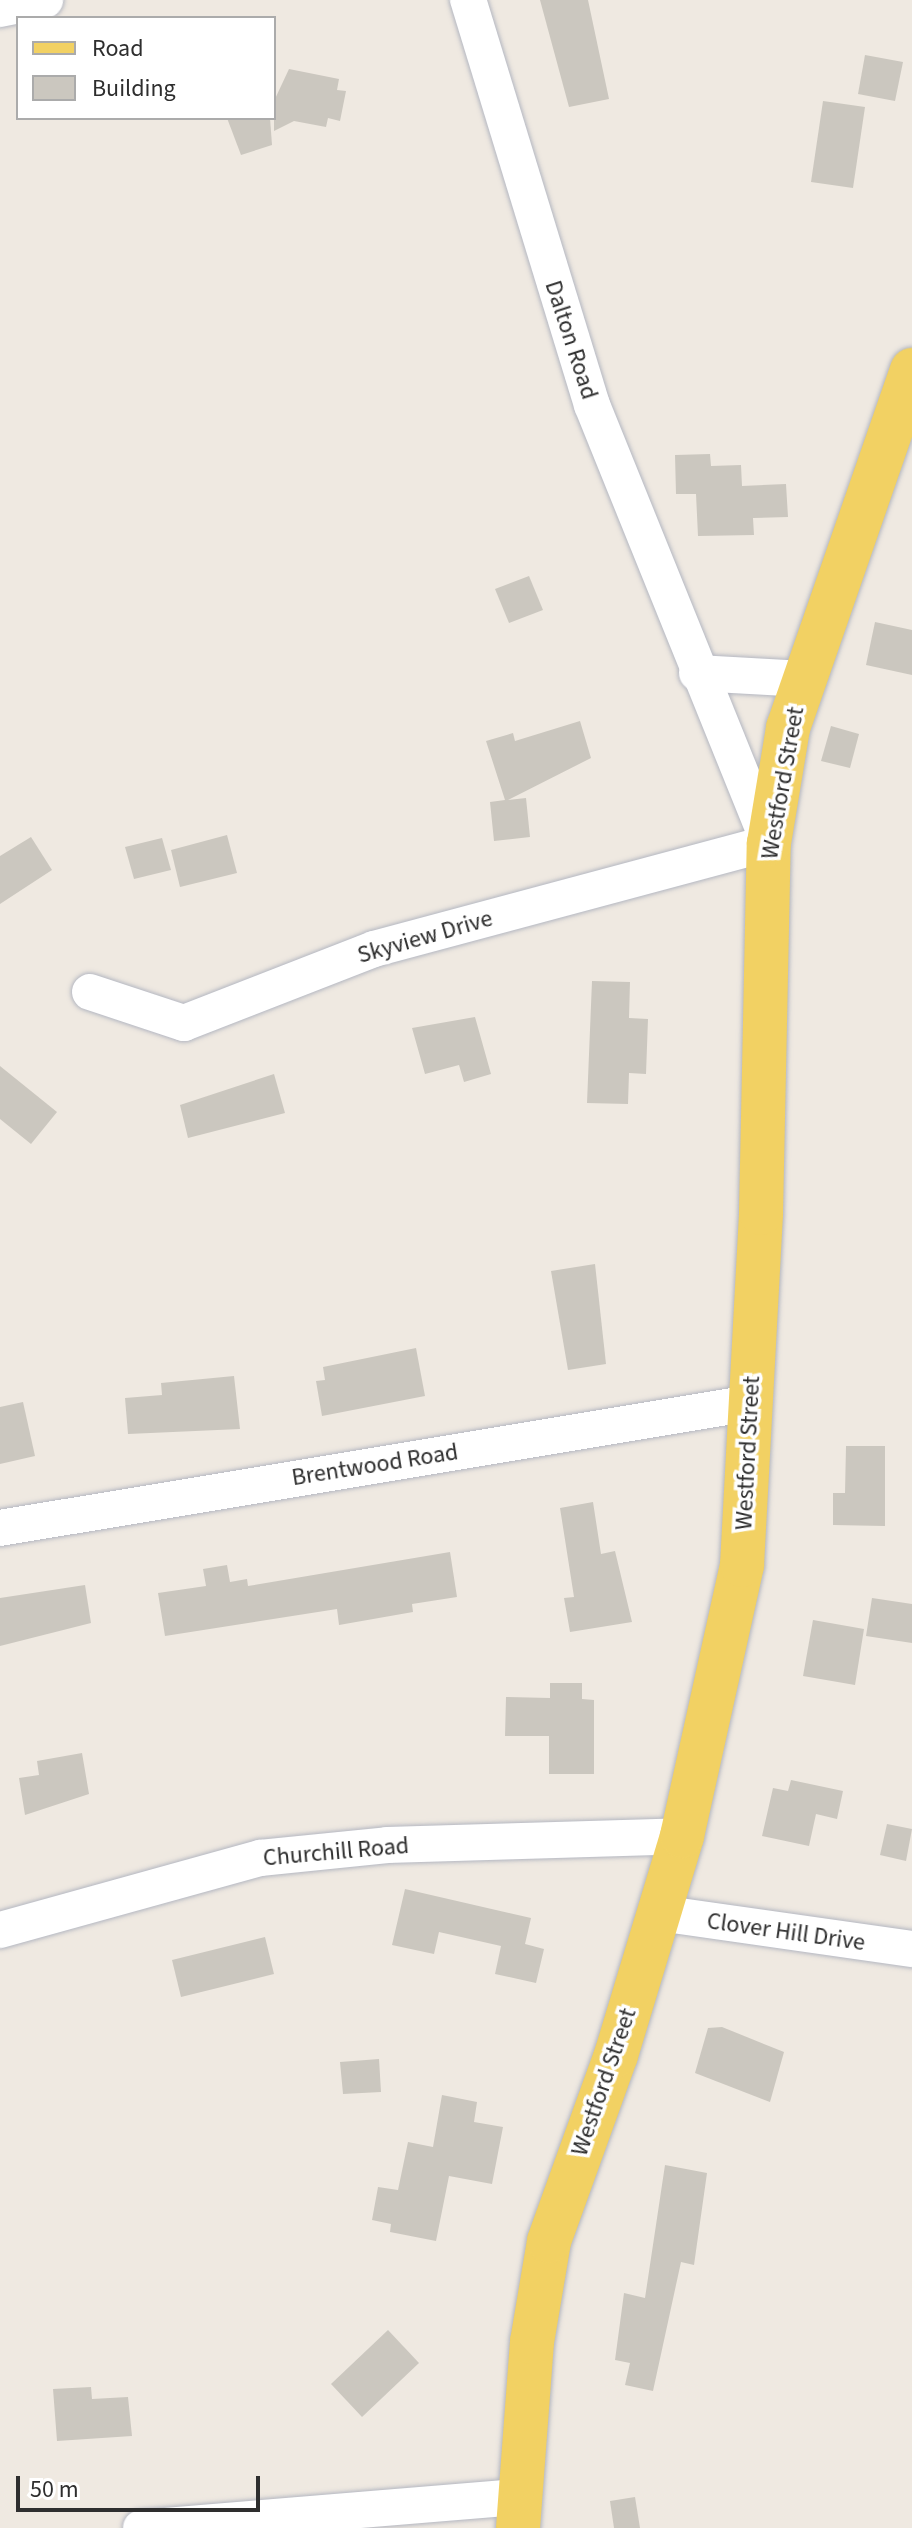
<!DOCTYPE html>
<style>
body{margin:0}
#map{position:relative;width:912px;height:2528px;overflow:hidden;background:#efe9e1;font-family:"Source Sans 3",sans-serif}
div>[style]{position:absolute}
.building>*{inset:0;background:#cbc7bf}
.roads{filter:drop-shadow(0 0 2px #b4b7c1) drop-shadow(0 0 2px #b4b7c1)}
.minor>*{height:36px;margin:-18px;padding:0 18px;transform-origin:18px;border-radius:18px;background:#fff}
.major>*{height:44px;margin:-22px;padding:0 22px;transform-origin:22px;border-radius:22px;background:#f2d163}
span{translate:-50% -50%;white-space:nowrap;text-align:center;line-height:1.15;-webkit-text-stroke:7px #fff;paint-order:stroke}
.street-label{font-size:24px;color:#2e2e2e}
.legend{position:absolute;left:16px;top:16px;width:260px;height:104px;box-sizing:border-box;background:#fff;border:2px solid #ababab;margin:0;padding:10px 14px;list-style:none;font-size:24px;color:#2e2e2e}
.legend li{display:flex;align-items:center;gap:16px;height:40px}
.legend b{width:40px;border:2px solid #ababab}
.scale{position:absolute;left:16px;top:2476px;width:244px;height:36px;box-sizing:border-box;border:4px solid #2e2e2e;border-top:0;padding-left:10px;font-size:24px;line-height:28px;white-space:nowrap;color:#2e2e2e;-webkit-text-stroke:6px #fff;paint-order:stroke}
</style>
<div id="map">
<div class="building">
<i style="clip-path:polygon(540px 0,588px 0,609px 99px,569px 107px)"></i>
<i style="clip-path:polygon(865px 55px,903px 62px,895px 101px,858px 94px)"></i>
<i style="clip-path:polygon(289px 69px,339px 79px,337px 90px,346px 91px,340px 121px,328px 118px,326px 127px,294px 121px,274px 131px,274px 101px)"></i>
<i style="clip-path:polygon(823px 101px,865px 107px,853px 188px,811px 182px)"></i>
<i style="clip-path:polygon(227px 118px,270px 118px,272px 145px,241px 155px)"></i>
<i style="clip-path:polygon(710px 454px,711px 466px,741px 465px,742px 486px,786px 484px,788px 517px,753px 518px,754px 535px,698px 536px,696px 494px,676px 494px,675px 455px)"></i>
<i style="clip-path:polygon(529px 576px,543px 610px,509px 623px,495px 589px)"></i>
<i style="clip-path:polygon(875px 622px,912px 630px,912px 675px,866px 665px)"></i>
<i style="clip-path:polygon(580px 721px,591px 758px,508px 800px,526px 798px,530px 837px,494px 841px,490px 802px,505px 800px,486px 741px,513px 733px,515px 741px)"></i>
<i style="clip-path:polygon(831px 726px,859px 734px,850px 768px,821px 761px)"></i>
<i style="clip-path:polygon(227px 835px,237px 873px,180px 887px,171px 850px)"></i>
<i style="clip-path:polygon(31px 837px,52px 870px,0 904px,0 856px)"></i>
<i style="clip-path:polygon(162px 838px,171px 870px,134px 879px,125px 847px)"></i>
<i style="clip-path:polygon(592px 981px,630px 982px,629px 1018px,648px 1019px,646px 1074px,629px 1073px,628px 1104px,587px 1103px)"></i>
<i style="clip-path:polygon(475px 1017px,491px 1074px,464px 1082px,459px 1065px,425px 1074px,412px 1028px)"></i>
<i style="clip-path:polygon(0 1066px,57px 1112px,31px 1144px,0 1119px)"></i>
<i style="clip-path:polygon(274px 1074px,285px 1113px,188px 1138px,180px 1105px)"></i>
<i style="clip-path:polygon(595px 1264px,606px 1364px,568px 1370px,551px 1271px)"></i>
<i style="clip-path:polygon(416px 1348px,425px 1396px,322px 1416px,316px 1381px,325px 1380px,323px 1367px)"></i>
<i style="clip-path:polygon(234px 1376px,240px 1429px,128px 1434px,125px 1398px,162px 1395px,161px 1383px)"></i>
<i style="clip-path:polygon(23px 1402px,35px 1456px,0 1464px,0 1407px)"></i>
<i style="clip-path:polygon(846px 1446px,885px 1446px,885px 1526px,833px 1525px,833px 1493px,845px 1493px)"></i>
<i style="clip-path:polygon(593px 1502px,601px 1554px,615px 1551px,632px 1622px,570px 1632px,564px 1598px,574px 1597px,560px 1508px)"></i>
<i style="clip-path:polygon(450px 1552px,457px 1597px,412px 1604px,413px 1612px,339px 1625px,337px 1609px,165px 1636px,158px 1593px,206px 1586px,203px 1569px,227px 1565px,230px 1582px,247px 1579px,248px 1586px)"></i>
<i style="clip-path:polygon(85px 1585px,91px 1623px,0 1646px,0 1598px)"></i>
<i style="clip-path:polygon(872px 1598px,912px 1604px,912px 1643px,866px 1636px)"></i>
<i style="clip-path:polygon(813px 1620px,864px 1629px,855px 1685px,803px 1676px)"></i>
<i style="clip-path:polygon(550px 1683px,582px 1683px,582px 1699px,594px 1700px,594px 1774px,549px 1774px,549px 1736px,505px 1736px,506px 1697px,550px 1698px)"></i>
<i style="clip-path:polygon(82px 1753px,89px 1794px,25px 1815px,19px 1778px,39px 1775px,37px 1761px)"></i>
<i style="clip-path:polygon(791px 1780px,843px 1791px,837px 1819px,816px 1814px,809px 1846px,762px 1836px,773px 1788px,788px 1791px)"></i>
<i style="clip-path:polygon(887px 1824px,912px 1829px,906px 1861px,880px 1855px)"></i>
<i style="clip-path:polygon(405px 1889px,531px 1918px,525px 1944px,544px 1949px,536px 1983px,495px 1974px,501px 1946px,439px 1932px,434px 1954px,392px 1945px)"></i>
<i style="clip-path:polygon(265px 1937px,274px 1974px,181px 1997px,172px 1960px)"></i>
<i style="clip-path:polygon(722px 2027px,784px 2052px,770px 2102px,695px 2073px,708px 2028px)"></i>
<i style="clip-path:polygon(379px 2059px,381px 2092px,343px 2094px,340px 2062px)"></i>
<i style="clip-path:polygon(442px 2095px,477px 2102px,474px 2122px,503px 2127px,492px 2184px,449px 2176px,436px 2241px,390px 2232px,391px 2224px,372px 2220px,378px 2187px,398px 2190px,408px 2142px,433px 2147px)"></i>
<i style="clip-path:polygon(665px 2165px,707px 2173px,694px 2265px,681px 2262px,653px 2391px,625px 2385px,630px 2363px,615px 2360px,624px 2293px,645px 2298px)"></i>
<i style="clip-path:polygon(388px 2330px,419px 2363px,362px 2417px,331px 2384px)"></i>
<i style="clip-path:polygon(91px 2387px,92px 2399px,128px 2397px,132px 2436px,57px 2441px,53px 2389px)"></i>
<i style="clip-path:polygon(635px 2497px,640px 2528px,614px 2528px,610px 2501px)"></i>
</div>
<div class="roads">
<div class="minor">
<i style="left:0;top:9px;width:46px;rotate:-11.3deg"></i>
<i style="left:697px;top:673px;width:107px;rotate:3.2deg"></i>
<i style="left:90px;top:992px;width:99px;rotate:18.3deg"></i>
<i style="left:184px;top:1023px;width:204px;rotate:-21.3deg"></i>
<i style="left:374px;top:949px;width:409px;rotate:-15deg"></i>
<i style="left:769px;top:843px;width:472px;rotate:-112deg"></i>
<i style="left:592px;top:405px;width:424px;rotate:-107deg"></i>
<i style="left:0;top:1528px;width:761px;rotate:-9.45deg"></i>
<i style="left:659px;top:1913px;width:256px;rotate:8.1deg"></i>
<i style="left:0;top:1930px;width:270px;rotate:-15.5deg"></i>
<i style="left:260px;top:1858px;width:128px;rotate:-5.8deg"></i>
<i style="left:387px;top:1845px;width:295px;rotate:-1.7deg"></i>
<i style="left:141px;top:2528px;width:381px;rotate:-4.7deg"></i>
</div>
<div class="major">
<i style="left:518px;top:2528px;width:187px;rotate:-85.7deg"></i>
<i style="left:532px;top:2342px;width:102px;rotate:-80.4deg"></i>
<i style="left:549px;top:2241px;width:198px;rotate:-70.2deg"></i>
<i style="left:616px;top:2055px;width:229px;rotate:-73.2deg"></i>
<i style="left:682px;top:1836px;width:278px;rotate:-77.5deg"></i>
<i style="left:742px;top:1565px;width:353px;rotate:-86.9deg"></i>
<i style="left:761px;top:1213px;width:370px;rotate:-88.8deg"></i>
<i style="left:769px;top:843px;width:117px;rotate:-80.6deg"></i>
<i style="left:788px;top:728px;width:379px;rotate:-70.9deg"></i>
</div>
</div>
<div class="street-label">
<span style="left:571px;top:340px;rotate:72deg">Dalton Road</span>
<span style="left:783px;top:783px;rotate:-80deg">Westford Street</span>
<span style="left:425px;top:937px;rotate:-16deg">Skyview Drive</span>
<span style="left:748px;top:1453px;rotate:-87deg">Westford Street</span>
<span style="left:375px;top:1465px;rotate:-9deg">Brentwood Road</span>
<span style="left:336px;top:1852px;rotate:-5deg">Churchill Road</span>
<span style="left:786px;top:1932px;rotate:8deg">Clover Hill Drive</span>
<span style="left:604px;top:2082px;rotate:-71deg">Westford Street</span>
</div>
<ul class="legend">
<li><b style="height:10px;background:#f2d163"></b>Road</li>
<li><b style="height:22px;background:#cbc7bf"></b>Building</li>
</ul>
<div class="scale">50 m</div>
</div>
